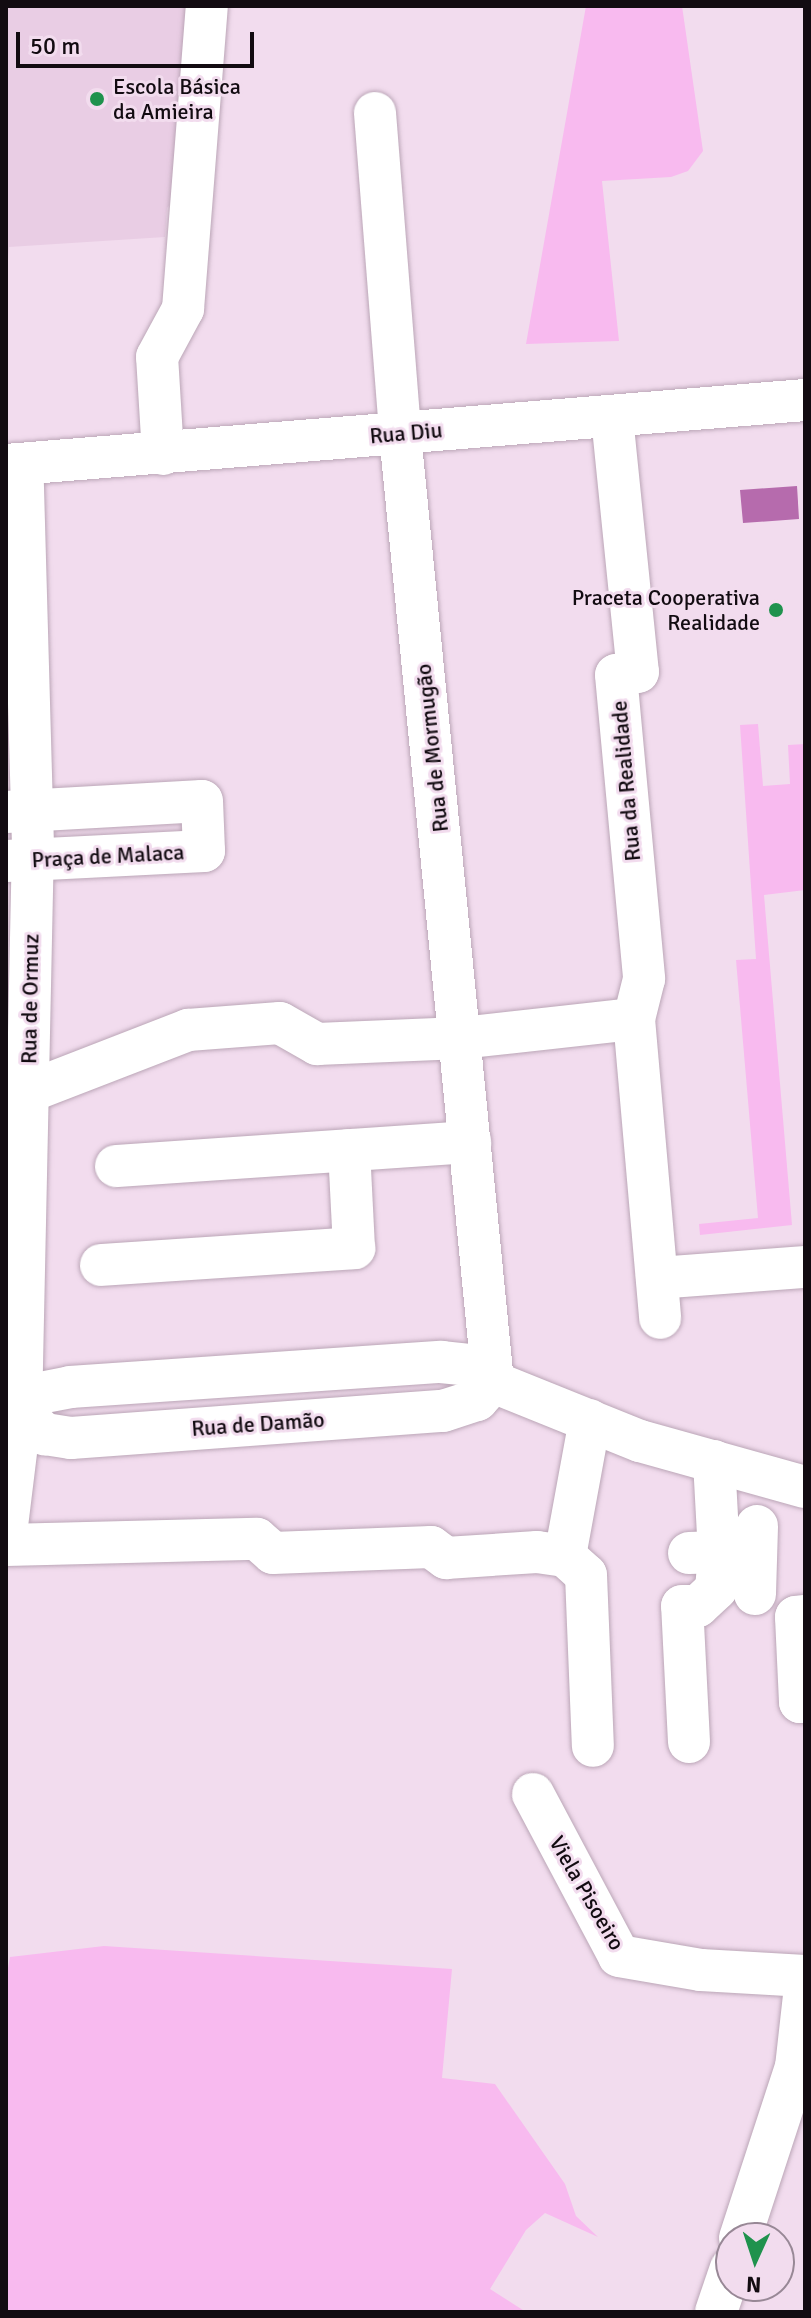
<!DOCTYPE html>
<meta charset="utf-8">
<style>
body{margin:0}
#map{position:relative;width:811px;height:2318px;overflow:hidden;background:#f2dcee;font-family:Signika,sans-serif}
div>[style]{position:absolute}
.built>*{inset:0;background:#e9cde4}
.green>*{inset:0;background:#f8baef}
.water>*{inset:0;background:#b66bad}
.roads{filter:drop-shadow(0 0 2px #bba6b7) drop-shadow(0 0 2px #bba6b7)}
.minor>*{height:42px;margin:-21px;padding:0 21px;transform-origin:21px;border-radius:21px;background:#fff}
.dots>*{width:22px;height:22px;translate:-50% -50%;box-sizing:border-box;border:4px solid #f2dcee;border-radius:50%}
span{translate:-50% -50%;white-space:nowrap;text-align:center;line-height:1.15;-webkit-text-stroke:6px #f2dcee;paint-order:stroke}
.poi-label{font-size:22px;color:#120b11}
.left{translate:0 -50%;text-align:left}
.right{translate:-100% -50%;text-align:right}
.street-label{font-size:22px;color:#120b11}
.frame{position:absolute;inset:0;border:8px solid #120b11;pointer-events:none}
.north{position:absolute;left:715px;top:2222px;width:80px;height:80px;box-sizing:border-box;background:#f2dcee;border:2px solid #988896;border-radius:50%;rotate:183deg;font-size:22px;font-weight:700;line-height:32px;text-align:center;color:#120b11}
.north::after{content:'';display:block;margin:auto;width:28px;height:36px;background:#1f924d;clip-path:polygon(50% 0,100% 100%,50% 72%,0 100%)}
.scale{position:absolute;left:16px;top:32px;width:238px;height:36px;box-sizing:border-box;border:4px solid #120b11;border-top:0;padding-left:10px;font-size:24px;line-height:28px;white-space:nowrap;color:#120b11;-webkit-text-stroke:6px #f2dcee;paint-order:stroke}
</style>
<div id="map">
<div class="built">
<i style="clip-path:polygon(6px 6px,193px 6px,181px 192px,167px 208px,165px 237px,9px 247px,6px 284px)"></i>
</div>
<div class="green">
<i style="clip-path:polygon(586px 6px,682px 6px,703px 151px,688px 171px,671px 177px,602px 181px,619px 341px,526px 344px)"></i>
<i style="clip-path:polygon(758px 724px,763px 786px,790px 784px,788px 745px,805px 744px,805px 890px,764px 895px,792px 1225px,700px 1235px,699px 1224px,758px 1218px,736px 960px,756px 959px,740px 725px)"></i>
<i style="clip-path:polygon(104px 1946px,452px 1969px,442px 2078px,495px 2084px,565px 2184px,576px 2216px,598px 2237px,545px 2213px,526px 2230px,490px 2289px,526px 2312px,6px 2312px,6px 1979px,10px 1957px)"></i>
</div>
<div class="water">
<i style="clip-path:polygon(797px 486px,799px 519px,743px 523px,740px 490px)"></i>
</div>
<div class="roads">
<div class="minor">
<i style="left:375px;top:113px;width:322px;rotate:85.5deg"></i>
<i style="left:400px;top:434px;width:953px;rotate:84.4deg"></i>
<i style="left:612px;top:417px;width:256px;rotate:84.2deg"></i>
<i style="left:638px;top:672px;width:22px;rotate:172deg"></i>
<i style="left:616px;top:675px;width:305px;rotate:84.7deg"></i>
<i style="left:644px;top:979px;width:41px;rotate:104deg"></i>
<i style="left:634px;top:1019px;width:300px;rotate:85deg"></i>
<i style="left:163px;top:454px;width:97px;rotate:-93.5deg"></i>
<i style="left:157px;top:357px;width:55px;rotate:-61.6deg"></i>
<i style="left:183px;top:309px;width:304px;rotate:-85.5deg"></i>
<i style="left:6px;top:465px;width:802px;rotate:-4.65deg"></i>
<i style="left:6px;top:812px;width:196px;rotate:-3.2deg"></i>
<i style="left:202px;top:801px;width:50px;rotate:87.7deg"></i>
<i style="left:204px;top:851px;width:198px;rotate:177.1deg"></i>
<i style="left:28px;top:1092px;width:172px;rotate:-21.2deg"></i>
<i style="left:188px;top:1030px;width:92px;rotate:-4.4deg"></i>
<i style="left:280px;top:1023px;width:43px;rotate:29.6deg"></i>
<i style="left:317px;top:1044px;width:144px;rotate:-2.4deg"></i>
<i style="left:461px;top:1038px;width:174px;rotate:-6.3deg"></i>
<i style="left:116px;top:1166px;width:355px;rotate:-3.9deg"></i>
<i style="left:101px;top:1265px;width:254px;rotate:-3.8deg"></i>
<i style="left:354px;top:1248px;width:98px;rotate:-92.9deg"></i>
<i style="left:657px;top:1278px;width:148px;rotate:-4.3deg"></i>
<i style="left:21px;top:1412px;width:33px;rotate:43deg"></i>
<i style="left:45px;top:1434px;width:26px;rotate:9deg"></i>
<i style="left:71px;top:1438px;width:373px;rotate:-4.2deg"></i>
<i style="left:443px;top:1411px;width:36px;rotate:-18deg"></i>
<i style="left:477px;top:1400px;width:24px;rotate:-48deg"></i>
<i style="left:6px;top:1415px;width:15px;rotate:-11deg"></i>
<i style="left:21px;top:1412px;width:27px;rotate:-45deg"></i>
<i style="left:40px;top:1393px;width:31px;rotate:-11deg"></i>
<i style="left:70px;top:1387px;width:372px;rotate:-3.9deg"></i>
<i style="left:441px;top:1362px;width:28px;rotate:6deg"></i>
<i style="left:469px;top:1365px;width:29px;rotate:35deg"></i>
<i style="left:493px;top:1382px;width:158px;rotate:21.9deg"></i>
<i style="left:640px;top:1441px;width:171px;rotate:15.6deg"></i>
<i style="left:714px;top:1461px;width:91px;rotate:86.9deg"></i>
<i style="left:719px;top:1552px;width:35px"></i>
<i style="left:6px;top:1534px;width:123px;rotate:-83deg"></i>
<i style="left:21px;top:1412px;width:566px;rotate:-88.79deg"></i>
<i style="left:33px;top:846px;width:382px;rotate:-91.6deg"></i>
<i style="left:6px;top:1545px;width:251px;rotate:-1.4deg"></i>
<i style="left:257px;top:1539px;width:21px;rotate:41deg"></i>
<i style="left:273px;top:1553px;width:158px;rotate:-2.2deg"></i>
<i style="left:431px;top:1547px;width:19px;rotate:36deg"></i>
<i style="left:446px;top:1558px;width:91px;rotate:-3.8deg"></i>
<i style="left:537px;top:1552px;width:28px;rotate:8deg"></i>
<i style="left:565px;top:1556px;width:28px;rotate:42deg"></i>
<i style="left:586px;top:1575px;width:171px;rotate:87.7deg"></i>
<i style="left:565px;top:1556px;width:138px;rotate:-79.6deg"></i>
<i style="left:755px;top:1594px;width:68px;rotate:-88.3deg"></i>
<i style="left:805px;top:1616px;width:9px;rotate:174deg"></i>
<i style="left:796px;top:1617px;width:85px;rotate:87.3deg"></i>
<i style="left:800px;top:1702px;width:5px"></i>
<i style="left:689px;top:1742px;width:136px;rotate:-92.9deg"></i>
<i style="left:682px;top:1606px;width:16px"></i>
<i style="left:698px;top:1606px;width:25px;rotate:-43deg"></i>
<i style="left:716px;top:1589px;width:37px;rotate:-85deg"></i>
<i style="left:719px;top:1552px;width:30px;rotate:178deg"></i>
<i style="left:533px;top:1794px;width:183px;rotate:62deg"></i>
<i style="left:619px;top:1956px;width:83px;rotate:9.7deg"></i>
<i style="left:701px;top:1970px;width:104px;rotate:3.3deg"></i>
<i style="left:740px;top:2238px;width:180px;rotate:-71.9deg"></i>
<i style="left:796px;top:2067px;width:81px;rotate:-83.6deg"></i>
<i style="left:716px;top:2312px;width:46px;rotate:-71.2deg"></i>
</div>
</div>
<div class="dots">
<i style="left:97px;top:99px;background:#1f924d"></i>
<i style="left:776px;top:610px;background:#1f924d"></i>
</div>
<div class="poi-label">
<span class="left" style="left:113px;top:99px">Escola Básica<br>da Amieira</span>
<span class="right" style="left:760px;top:610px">Praceta Cooperativa<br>Realidade</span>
</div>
<div class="street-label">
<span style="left:406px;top:433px;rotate:-5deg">Rua Diu</span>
<span style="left:432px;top:748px;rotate:-96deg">Rua de Mormugão</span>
<span style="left:626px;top:781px;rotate:-95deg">Rua da Realidade</span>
<span style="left:108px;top:856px;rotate:-3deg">Praça de Malaca</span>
<span style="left:30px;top:999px;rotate:-89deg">Rua de Ormuz</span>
<span style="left:258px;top:1424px;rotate:-4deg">Rua de Damão</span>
<span style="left:587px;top:1893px;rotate:60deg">Viela Pisoeiro</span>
</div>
<div class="frame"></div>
<div class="north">N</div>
<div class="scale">50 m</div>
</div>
